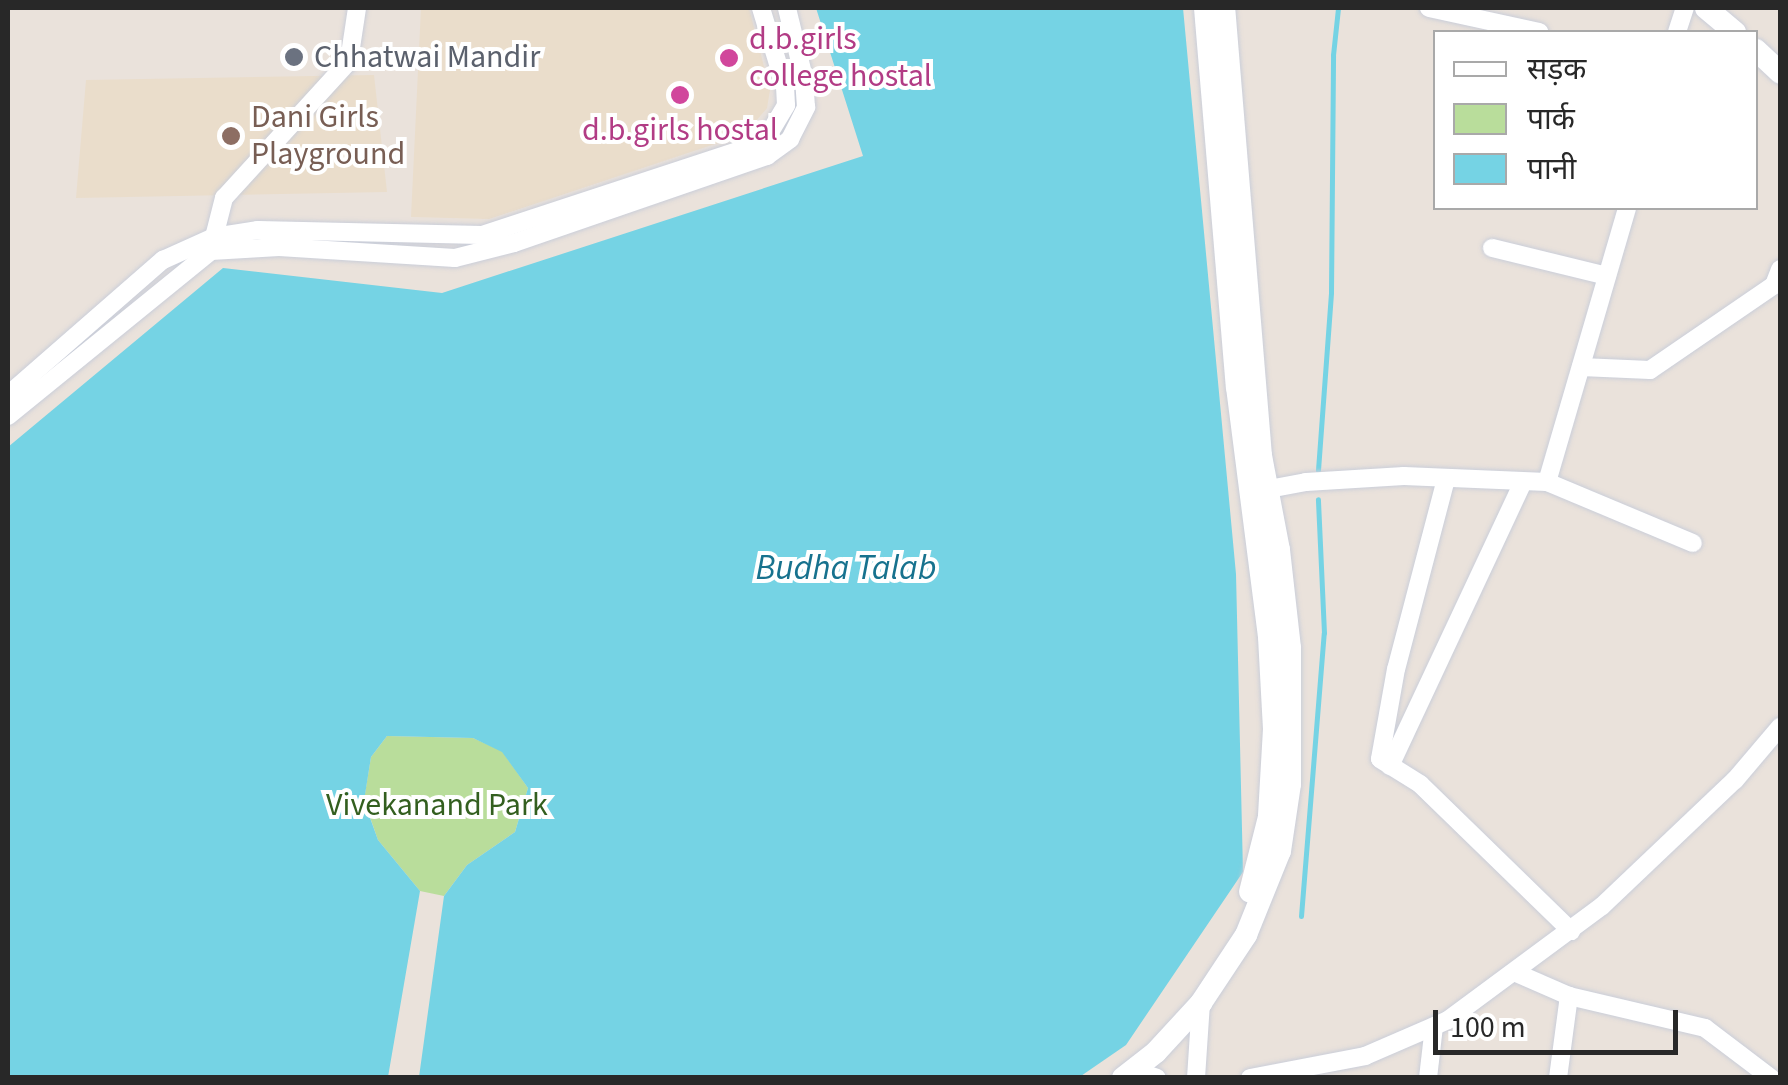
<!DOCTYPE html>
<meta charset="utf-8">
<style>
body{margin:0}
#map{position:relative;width:1788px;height:1085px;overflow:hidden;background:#eae2db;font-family:"Source Sans 3","Noto Sans Devanagari",sans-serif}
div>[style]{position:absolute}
.education>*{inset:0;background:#eaddcb}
.green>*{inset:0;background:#b9dd9b}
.water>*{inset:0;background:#75d3e4}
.stream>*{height:5px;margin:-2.5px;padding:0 2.5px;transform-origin:2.5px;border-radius:2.5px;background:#75d3e4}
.roads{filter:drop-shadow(0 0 2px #caced9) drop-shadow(0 0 2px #caced9)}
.street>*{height:18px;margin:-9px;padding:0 9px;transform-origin:9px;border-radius:9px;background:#fff}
.secondary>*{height:22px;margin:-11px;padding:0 11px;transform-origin:11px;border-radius:11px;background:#fff}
.dots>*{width:28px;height:28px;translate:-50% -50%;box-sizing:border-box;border:5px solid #fff;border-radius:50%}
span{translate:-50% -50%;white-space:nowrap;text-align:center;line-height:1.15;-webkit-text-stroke:8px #fff;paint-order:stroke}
.hotel-label{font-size:32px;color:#b23c85}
.left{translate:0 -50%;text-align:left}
.worship-label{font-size:32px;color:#5b616d}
.education-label{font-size:32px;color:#785e54}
.park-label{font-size:32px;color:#335f1f}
.water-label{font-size:35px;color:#17728e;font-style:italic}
.frame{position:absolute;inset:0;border:10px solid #282828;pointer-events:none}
.legend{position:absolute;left:1433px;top:30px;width:325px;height:180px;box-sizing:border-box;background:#fff;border:2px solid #a9a9a9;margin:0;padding:12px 18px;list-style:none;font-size:30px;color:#282828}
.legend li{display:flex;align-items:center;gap:20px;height:50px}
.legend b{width:50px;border:2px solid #a9a9a9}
.scale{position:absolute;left:1433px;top:1010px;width:245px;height:45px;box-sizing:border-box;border:5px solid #282828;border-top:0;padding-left:12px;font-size:30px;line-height:35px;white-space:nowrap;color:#282828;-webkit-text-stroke:8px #fff;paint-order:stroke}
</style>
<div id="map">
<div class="education">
<i style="clip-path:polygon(421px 8px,749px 8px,770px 90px,767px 108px,745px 134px,489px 219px,411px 217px)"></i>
<i style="clip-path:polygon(374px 75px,387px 192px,76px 198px,86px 80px)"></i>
</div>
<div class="green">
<i style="clip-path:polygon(387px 736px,473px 738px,502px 751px,528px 788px,515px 832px,467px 865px,444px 896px,420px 891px,378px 840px,364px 800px,371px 757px)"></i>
</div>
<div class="water">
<i style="clip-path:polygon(816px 8px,1183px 8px,1236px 574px,1243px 872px,1126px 1045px,1078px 1078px,419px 1077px,444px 896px,467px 865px,515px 832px,528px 788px,502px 752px,473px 738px,387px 736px,371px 757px,364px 801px,378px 840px,420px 891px,388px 1077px,8px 1077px,8px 447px,223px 268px,442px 293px,863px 156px)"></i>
</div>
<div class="stream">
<i style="left:1318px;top:470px;width:178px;rotate:-85.8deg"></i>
<i style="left:1331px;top:292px;width:237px;rotate:-89.5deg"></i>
<i style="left:1333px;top:55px;width:47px;rotate:-83.9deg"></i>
<i style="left:1301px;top:916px;width:284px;rotate:-85.4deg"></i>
<i style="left:1324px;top:633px;width:134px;rotate:-92.6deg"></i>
</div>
<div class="roads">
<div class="street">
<i style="left:1429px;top:8px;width:113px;rotate:12.3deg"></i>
<i style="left:1677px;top:32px;width:25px;rotate:-72deg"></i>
<i style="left:212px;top:245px;width:49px;rotate:-75.7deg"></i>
<i style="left:224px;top:198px;width:185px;rotate:-47.6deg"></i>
<i style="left:349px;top:61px;width:54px;rotate:-81.4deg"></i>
<i style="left:1492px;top:248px;width:118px;rotate:13.7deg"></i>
<i style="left:1581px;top:367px;width:69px;rotate:2.5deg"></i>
<i style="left:1650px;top:370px;width:150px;rotate:-34.4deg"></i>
<i style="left:1774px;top:285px;width:17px;rotate:-69deg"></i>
<i style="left:8px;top:395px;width:206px;rotate:-41.1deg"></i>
<i style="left:163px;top:260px;width:56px;rotate:-24.3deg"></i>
<i style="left:214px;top:237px;width:45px;rotate:-9deg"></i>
<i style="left:258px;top:230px;width:224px;rotate:1.3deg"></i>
<i style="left:482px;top:235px;width:284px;rotate:-18.2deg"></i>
<i style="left:752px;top:146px;width:17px;rotate:-31deg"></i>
<i style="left:767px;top:137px;width:37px;rotate:-59deg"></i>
<i style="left:786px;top:105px;width:18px;rotate:-93deg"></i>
<i style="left:785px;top:87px;width:83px;rotate:-106.9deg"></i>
<i style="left:8px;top:416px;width:262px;rotate:-39.1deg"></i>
<i style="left:211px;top:251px;width:68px;rotate:-3.4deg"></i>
<i style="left:279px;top:247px;width:176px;rotate:3.6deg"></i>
<i style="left:455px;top:258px;width:61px;rotate:-14.3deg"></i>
<i style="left:514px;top:243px;width:268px;rotate:-19deg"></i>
<i style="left:767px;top:156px;width:29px;rotate:-36deg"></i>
<i style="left:790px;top:139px;width:36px;rotate:-63deg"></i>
<i style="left:806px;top:107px;width:29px;rotate:-94deg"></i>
<i style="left:804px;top:78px;width:72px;rotate:-103.7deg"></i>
<i style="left:1446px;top:479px;width:196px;rotate:104.7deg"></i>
<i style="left:1396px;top:669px;width:91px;rotate:100.1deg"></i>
<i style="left:1380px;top:759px;width:47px;rotate:32deg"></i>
<i style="left:1420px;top:784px;width:211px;rotate:44.2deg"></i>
<i style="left:1547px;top:482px;width:158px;rotate:22.7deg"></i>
<i style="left:1258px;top:491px;width:49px;rotate:-10.6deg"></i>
<i style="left:1306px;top:482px;width:98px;rotate:-3.5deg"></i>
<i style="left:1404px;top:476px;width:143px;rotate:2.4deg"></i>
<i style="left:1547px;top:482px;width:285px;rotate:-73.7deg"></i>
<i style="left:1390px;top:766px;width:311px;rotate:-64.9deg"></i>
<i style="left:1514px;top:972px;width:60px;rotate:23.6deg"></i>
<i style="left:1569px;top:996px;width:140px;rotate:13.2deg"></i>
<i style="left:1705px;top:1028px;width:83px;rotate:37.1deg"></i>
<i style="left:1134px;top:1070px;width:24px;rotate:19deg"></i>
<i style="left:1196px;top:1078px;width:75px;rotate:-86.2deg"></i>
<i style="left:1250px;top:1078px;width:117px;rotate:-10.8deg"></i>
<i style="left:1365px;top:1056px;width:90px;rotate:-23.4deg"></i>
<i style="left:1448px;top:1020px;width:192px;rotate:-36.5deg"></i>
<i style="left:1602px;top:906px;width:183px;rotate:-43.5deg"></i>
<i style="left:1735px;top:780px;width:70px;rotate:-49.7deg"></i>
<i style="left:1428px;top:1078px;width:52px;rotate:-83.4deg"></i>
<i style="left:1558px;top:1078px;width:83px;rotate:-82.4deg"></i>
</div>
<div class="secondary">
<i style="left:1205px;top:8px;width:380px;rotate:85.2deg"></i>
<i style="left:1237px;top:387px;width:252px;rotate:82.7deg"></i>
<i style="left:1269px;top:637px;width:92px;rotate:86.9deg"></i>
<i style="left:1274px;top:729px;width:88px;rotate:93.3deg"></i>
<i style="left:1269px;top:817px;width:77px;rotate:104.2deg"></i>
<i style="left:1706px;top:8px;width:38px;rotate:40deg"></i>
<i style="left:1756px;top:50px;width:33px;rotate:43deg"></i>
<i style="left:1123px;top:1078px;width:42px;rotate:-38.2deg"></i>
<i style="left:1156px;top:1052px;width:67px;rotate:-47.4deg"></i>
<i style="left:1201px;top:1003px;width:82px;rotate:-56.5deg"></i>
<i style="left:1246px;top:935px;width:91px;rotate:-68deg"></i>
<i style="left:1280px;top:851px;width:68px;rotate:-81.5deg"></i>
<i style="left:1290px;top:784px;width:136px;rotate:-90deg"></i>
<i style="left:1290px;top:648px;width:99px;rotate:-96.4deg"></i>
<i style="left:1279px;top:550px;width:96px;rotate:-100.8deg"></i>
<i style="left:1261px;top:456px;width:450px;rotate:-94.7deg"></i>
</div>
</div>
<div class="dots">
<i style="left:294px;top:57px;background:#6b7280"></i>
<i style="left:729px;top:58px;background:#d1479c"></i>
<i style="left:680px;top:95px;background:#d1479c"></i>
<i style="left:231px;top:136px;background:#8d6e63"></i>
</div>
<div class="hotel-label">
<span class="left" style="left:749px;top:58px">d.b.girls<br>college hostal</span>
<span style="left:680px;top:130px">d.b.girls hostal</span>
</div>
<div class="worship-label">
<span class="left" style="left:314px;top:57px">Chhatwai Mandir</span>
</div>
<div class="education-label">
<span class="left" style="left:251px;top:136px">Dani Girls<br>Playground</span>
</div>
<div class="park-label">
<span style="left:437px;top:805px">Vivekanand Park</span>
</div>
<div class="water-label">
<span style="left:846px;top:568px">Budha Talab</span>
</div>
<div class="frame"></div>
<ul class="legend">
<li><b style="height:12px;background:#fff"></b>सड़क</li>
<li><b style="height:28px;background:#b9dd9b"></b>पार्क</li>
<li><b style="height:28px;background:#75d3e4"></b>पानी</li>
</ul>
<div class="scale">100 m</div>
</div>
